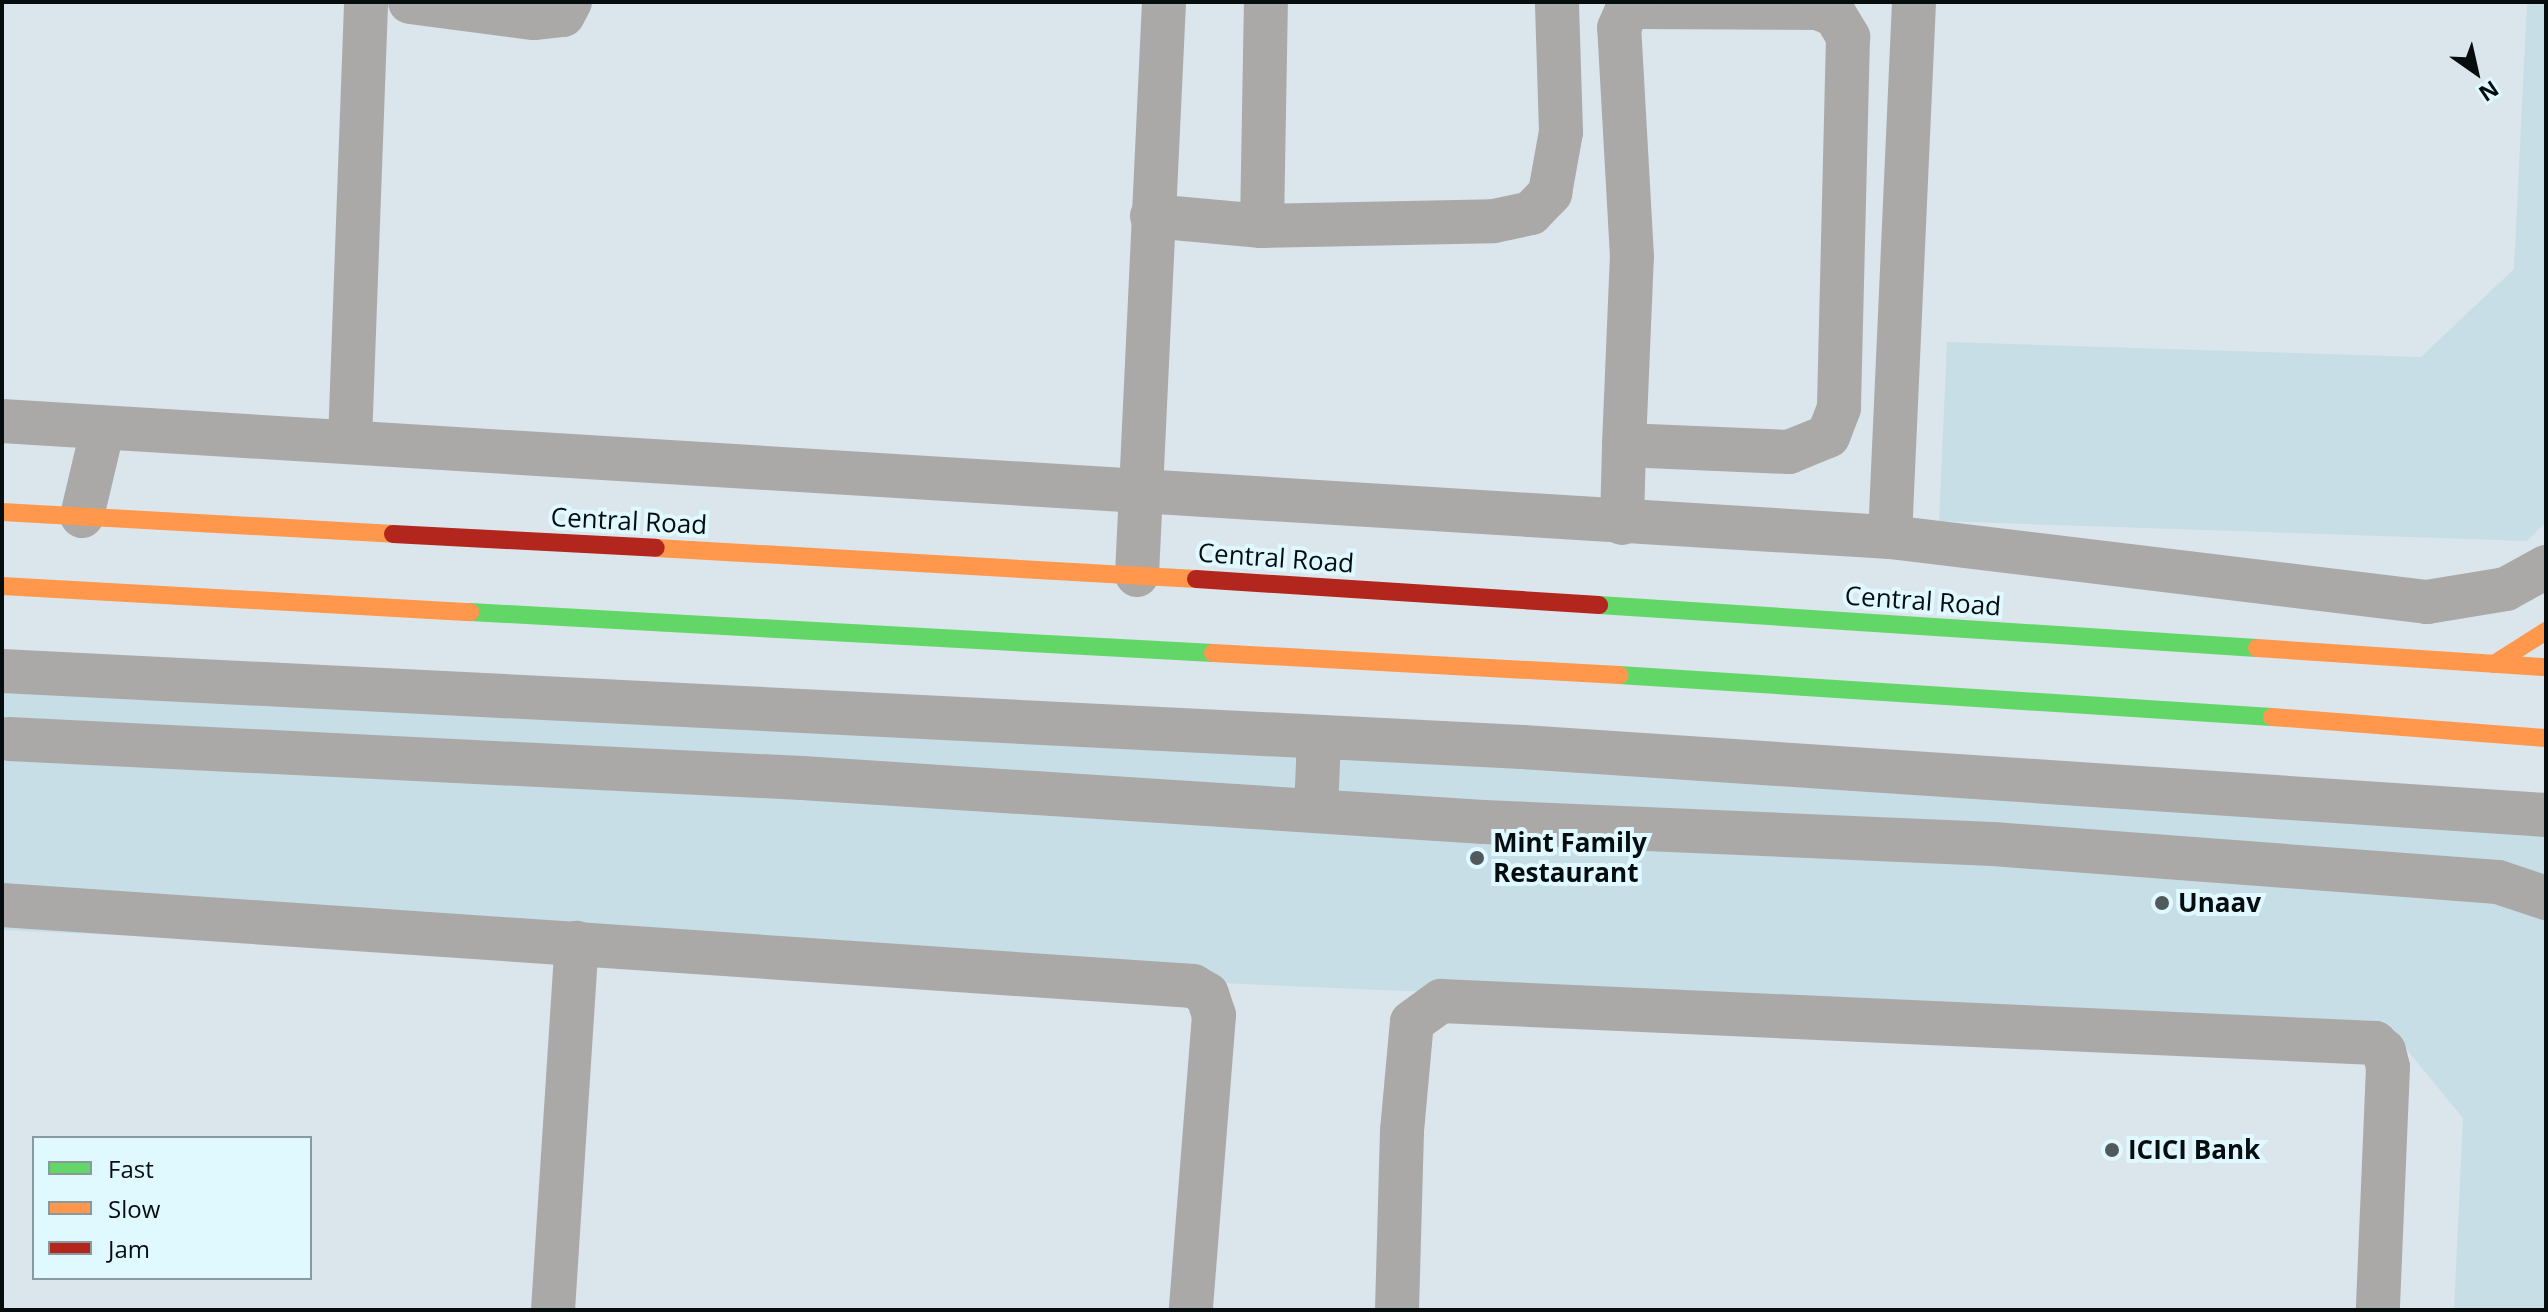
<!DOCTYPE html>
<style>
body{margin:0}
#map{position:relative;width:2548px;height:1312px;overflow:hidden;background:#dae6eb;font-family:"Open Sans",sans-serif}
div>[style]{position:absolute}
.built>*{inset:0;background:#c7dee6}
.street>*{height:44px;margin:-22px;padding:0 22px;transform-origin:22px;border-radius:22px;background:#aaa9a8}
.fast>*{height:18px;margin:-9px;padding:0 9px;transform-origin:9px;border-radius:9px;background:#63d668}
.slow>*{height:18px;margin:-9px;padding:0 9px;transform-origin:9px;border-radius:9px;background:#ff974d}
.jam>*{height:18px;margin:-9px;padding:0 9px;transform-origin:9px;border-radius:9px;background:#b3261e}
.dots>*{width:22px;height:22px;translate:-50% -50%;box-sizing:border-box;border:4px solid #e0f8ff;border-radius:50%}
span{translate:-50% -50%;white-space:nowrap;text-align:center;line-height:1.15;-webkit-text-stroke:8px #e0f8ff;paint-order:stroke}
.street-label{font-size:26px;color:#060d0f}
.poi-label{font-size:26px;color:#060d0f;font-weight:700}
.left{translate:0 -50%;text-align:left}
.frame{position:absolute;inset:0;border:4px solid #060d0f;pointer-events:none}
.legend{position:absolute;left:32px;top:1136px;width:280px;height:144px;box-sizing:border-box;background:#e0f8ff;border:2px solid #899a9f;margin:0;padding:10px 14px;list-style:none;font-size:24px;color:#060d0f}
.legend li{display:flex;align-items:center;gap:16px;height:40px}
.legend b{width:40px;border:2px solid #899a9f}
.north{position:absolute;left:2436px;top:32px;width:80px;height:80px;-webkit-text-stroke:6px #e0f8ff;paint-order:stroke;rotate:146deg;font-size:22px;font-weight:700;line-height:32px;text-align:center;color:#060d0f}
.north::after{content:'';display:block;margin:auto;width:28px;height:36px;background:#060d0f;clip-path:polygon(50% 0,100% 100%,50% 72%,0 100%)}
</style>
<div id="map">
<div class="built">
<i style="clip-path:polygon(2527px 2px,2546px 2px,2546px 522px,2527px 541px,1939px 521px,1947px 342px,2421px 357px,2514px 269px)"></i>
<i style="clip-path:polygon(2px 693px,2546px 807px,2546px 1310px,2454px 1310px,2463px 1118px,2394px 1034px,2px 930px)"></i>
</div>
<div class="street">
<i style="left:410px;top:2px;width:125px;rotate:7.4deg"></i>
<i style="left:534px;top:18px;width:29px;rotate:-6deg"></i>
<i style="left:563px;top:15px;width:15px;rotate:-62deg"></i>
<i style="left:1639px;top:7px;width:179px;rotate:0.3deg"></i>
<i style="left:1818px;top:8px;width:18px;rotate:22deg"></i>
<i style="left:1835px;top:15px;width:26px;rotate:59deg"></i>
<i style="left:1848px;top:37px;width:371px;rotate:91.4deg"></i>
<i style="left:1839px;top:408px;width:30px;rotate:111deg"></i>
<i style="left:1828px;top:436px;width:42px;rotate:157.7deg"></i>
<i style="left:1789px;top:452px;width:165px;rotate:-177.6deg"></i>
<i style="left:1624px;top:445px;width:188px;rotate:-87.6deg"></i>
<i style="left:1632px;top:257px;width:229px;rotate:-93.2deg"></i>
<i style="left:1619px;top:28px;width:17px;rotate:-66deg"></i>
<i style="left:1626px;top:12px;width:14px;rotate:-21deg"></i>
<i style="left:1152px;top:216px;width:110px;rotate:5.2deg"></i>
<i style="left:1262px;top:226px;width:232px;rotate:-1.2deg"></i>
<i style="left:1494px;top:221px;width:38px;rotate:-12deg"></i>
<i style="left:1531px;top:213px;width:28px;rotate:-46deg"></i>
<i style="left:1550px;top:193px;width:62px;rotate:-79.8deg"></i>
<i style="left:1561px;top:132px;width:130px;rotate:-91.8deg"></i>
<i style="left:1262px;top:226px;width:224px;rotate:-89deg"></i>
<i style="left:2px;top:421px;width:1892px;rotate:3.52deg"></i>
<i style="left:1890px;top:537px;width:541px;rotate:6.9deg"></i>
<i style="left:2427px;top:602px;width:80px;rotate:-9.3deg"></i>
<i style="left:2506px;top:589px;width:46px;rotate:-28.8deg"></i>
<i style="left:350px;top:441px;width:439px;rotate:-87.9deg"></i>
<i style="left:82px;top:516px;width:91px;rotate:-76.7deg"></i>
<i style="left:1622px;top:523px;width:78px;rotate:-88.5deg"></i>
<i style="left:1890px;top:537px;width:536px;rotate:-87.43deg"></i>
<i style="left:1137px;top:575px;width:574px;rotate:-87.3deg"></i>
<i style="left:2px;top:671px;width:1522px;rotate:2.86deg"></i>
<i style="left:1522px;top:747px;width:1026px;rotate:3.8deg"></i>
<i style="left:9px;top:739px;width:794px;rotate:2.82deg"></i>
<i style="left:802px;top:778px;width:683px;rotate:3.69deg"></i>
<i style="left:1484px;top:822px;width:509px;rotate:2.47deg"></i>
<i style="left:1993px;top:844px;width:506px;rotate:4.3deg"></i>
<i style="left:2498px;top:882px;width:51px;rotate:18.4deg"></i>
<i style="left:1316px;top:810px;width:73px;rotate:-87.6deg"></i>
<i style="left:2px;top:905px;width:1194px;rotate:3.89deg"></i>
<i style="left:1193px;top:986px;width:16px;rotate:30deg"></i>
<i style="left:1207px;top:994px;width:22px;rotate:72deg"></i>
<i style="left:1214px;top:1015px;width:296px;rotate:94.5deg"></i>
<i style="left:553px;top:1310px;width:368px;rotate:-86.3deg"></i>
<i style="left:1397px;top:1310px;width:179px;rotate:-88.4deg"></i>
<i style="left:1402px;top:1131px;width:109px;rotate:-84.8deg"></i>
<i style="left:1412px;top:1022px;width:36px;rotate:-36deg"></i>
<i style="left:1441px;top:1001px;width:935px;rotate:2.57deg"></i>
<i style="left:2375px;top:1043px;width:12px;rotate:42deg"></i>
<i style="left:2384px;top:1051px;width:16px;rotate:76deg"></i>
<i style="left:2388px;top:1067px;width:243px;rotate:92.4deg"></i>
</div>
<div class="fast">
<i style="left:1599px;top:605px;width:659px;rotate:3.74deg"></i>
<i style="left:470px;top:612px;width:744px;rotate:3.16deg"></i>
<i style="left:1619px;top:675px;width:654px;rotate:3.68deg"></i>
</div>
<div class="slow">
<i style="left:2px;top:512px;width:392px;rotate:3.2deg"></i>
<i style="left:656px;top:548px;width:541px;rotate:3.29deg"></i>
<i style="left:2px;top:586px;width:469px;rotate:3.2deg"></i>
<i style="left:2257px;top:648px;width:290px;rotate:3.8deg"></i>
<i style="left:1213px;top:653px;width:407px;rotate:3.1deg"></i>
<i style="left:2494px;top:664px;width:62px;rotate:-32.4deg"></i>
<i style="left:2272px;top:717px;width:275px;rotate:4.4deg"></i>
</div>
<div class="jam">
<i style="left:393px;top:534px;width:263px;rotate:3deg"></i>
<i style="left:1196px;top:579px;width:404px;rotate:3.7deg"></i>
</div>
<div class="dots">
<i style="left:1477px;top:858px;background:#50595c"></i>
<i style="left:2162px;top:903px;background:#50595c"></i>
<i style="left:2112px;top:1150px;background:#50595c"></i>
</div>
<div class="street-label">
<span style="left:629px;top:521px;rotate:3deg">Central Road</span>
<span style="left:1276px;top:558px;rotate:4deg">Central Road</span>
<span style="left:1923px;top:601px;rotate:4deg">Central Road</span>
</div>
<div class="poi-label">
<span class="left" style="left:1493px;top:858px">Mint Family<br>Restaurant</span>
<span class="left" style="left:2178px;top:903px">Unaav</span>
<span class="left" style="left:2128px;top:1150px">ICICI Bank</span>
</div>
<div class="frame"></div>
<ul class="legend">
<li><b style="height:10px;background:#63d668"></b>Fast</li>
<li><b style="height:10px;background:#ff974d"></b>Slow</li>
<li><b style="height:10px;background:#b3261e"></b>Jam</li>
</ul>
<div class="north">N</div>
</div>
